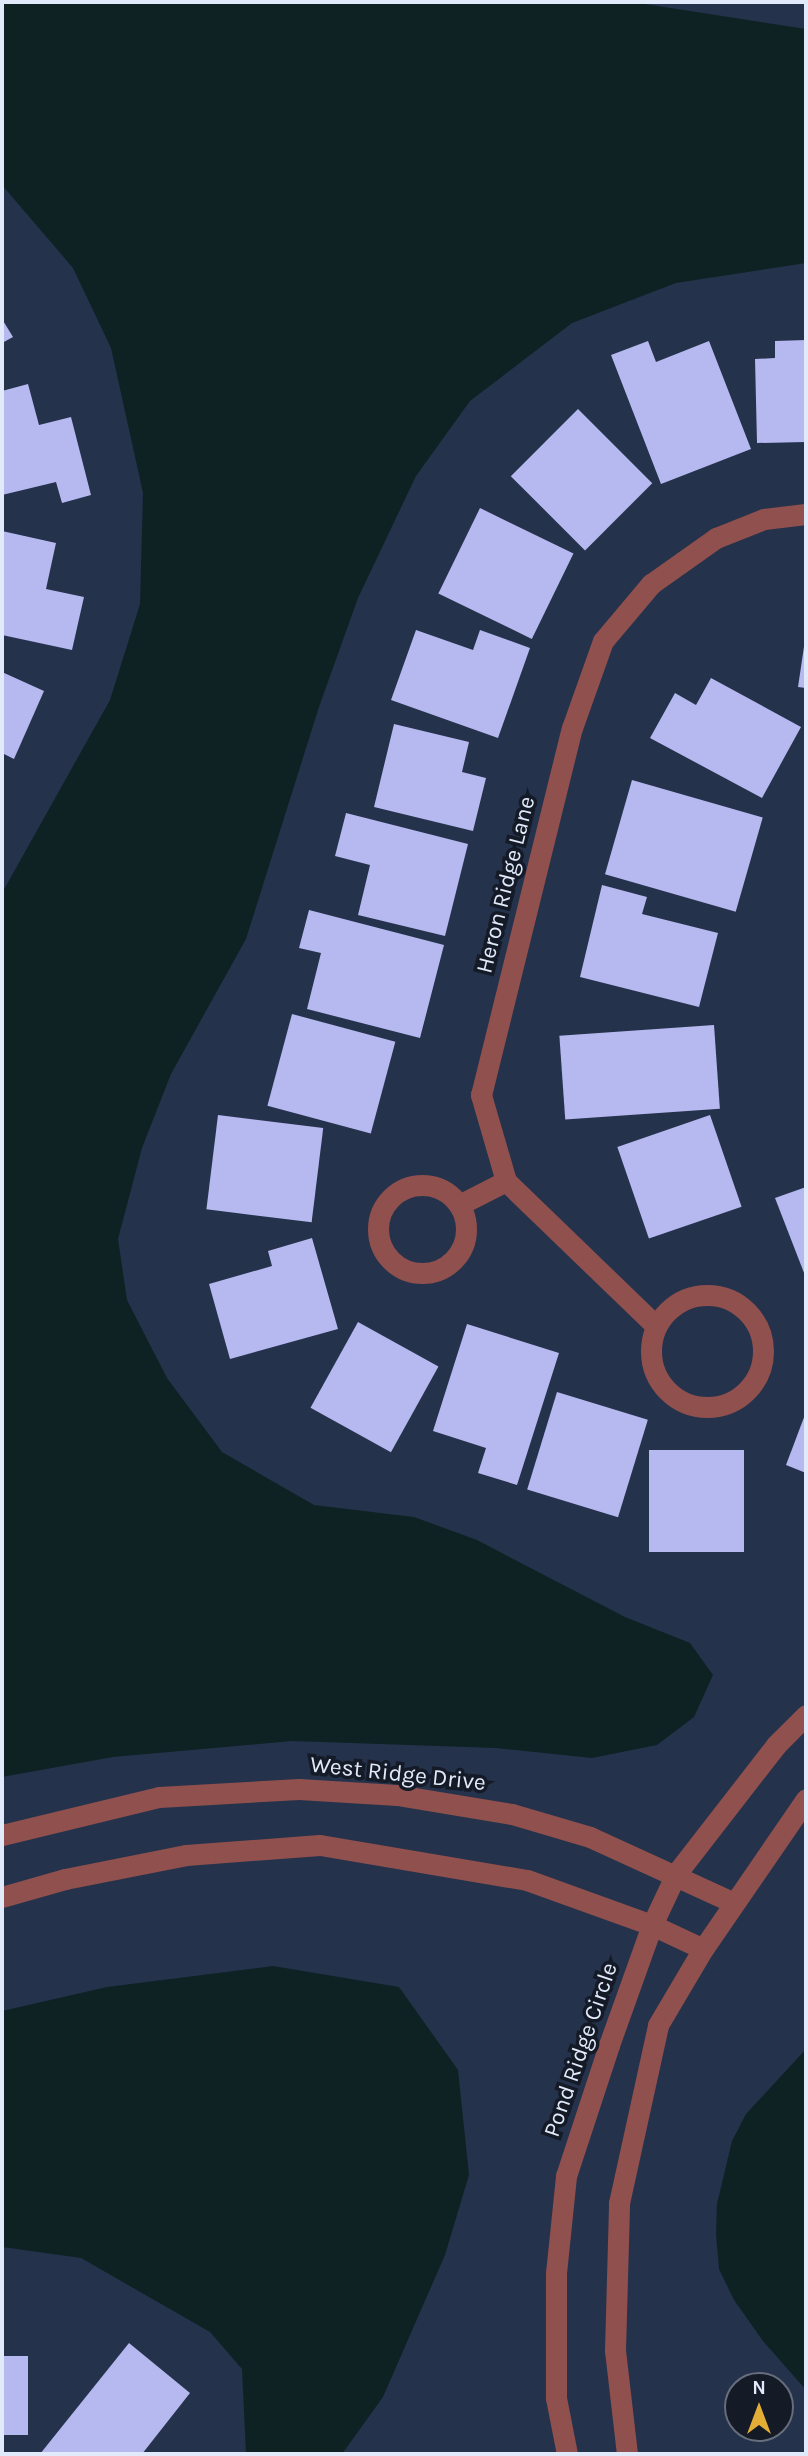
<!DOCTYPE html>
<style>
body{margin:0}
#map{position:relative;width:808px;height:2456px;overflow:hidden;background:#25324c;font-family:Karla,sans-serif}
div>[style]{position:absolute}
.water>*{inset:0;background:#0e2224}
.building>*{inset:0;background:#b6b8f0;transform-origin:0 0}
.minor>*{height:21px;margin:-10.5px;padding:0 10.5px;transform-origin:10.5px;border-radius:10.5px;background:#90504d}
.minor>.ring{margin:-10.5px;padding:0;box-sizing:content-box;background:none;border:21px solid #90504d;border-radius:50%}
span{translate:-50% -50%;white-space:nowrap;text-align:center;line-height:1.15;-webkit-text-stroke:7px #141a26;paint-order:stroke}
.street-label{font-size:23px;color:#e1eafb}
.frame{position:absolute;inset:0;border:4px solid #e1eafb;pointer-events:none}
.north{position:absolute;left:724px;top:2372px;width:70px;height:70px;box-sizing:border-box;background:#141a26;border:2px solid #666d7b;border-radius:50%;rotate:0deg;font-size:19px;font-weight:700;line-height:28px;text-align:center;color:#e1eafb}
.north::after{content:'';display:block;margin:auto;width:24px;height:32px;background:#e3ae35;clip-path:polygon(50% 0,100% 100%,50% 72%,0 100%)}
</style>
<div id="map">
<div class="water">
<i style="clip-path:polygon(2px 2px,632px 2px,806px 29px,806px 263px,676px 283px,572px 323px,470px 401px,416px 476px,358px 598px,319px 707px,246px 939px,171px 1074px,142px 1148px,118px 1239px,127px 1300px,167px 1378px,222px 1452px,314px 1505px,414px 1517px,477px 1540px,625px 1617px,690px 1643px,713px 1675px,694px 1717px,657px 1745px,592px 1758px,496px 1748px,292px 1741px,113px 1757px,2px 1777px,2px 893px,110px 700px,140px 604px,143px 493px,111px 348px,73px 268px,2px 185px)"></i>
<i style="clip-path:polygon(273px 1966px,399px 1987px,458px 2070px,469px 2175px,445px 2255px,383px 2397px,342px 2454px,246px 2454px,242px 2369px,210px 2332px,81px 2258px,2px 2247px,2px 2011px,107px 1987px)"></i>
<i style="clip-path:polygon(806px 2049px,806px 2390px,763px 2341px,734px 2300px,719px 2269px,716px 2234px,717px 2204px,732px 2141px,746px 2114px)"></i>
</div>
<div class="building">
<i style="clip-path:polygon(2px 319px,13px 337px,2px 343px)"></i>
<i style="clip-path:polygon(806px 340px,806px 442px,757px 443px,755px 359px,775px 358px,775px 341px)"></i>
<i style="clip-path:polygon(648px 341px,656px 362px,709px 341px,751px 449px,661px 484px,611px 355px)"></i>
<i style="clip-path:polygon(28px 384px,39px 425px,71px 417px,91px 495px,62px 503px,56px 482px,2px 495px,2px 391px)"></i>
<i style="left:578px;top:409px;width:105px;height:95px;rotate:45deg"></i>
<i style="left:480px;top:508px;width:104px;height:95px;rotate:26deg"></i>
<i style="clip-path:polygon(2px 531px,56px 543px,46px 589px,84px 597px,72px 650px,2px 635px)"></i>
<i style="clip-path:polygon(416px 630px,473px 650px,480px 630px,530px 648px,498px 738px,391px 700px)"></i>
<i style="clip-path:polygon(805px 640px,806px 640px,806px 688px,798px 687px)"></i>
<i style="clip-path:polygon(2px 672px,44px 691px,14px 759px,2px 753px)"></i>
<i style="clip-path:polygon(711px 678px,801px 727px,762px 798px,650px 738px,675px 693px,696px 705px)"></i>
<i style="clip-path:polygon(394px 724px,469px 742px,462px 772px,486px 778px,473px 831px,374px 807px)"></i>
<i style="left:632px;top:780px;width:136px;height:98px;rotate:16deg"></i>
<i style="clip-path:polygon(346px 813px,468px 844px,445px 936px,358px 915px,370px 865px,335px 856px)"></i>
<i style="clip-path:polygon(602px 885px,647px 897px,642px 914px,718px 933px,699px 1007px,580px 977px)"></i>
<i style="clip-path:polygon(309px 910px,444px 945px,420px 1038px,307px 1009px,321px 953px,299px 948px)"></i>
<i style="left:292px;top:1014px;width:107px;height:95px;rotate:15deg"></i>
<i style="left:714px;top:1025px;width:84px;height:155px;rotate:86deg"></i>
<i style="left:218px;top:1115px;width:106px;height:95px;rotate:7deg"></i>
<i style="left:710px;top:1115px;width:97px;height:98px;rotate:71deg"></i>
<i style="clip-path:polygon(806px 1187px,806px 1278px,775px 1198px)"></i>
<i style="clip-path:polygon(312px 1238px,338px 1329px,230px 1359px,209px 1284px,272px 1266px,268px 1251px)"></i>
<i style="left:358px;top:1322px;width:92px;height:98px;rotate:29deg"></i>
<i style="clip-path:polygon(467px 1324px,559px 1353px,517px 1485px,478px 1473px,486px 1448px,433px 1431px)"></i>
<i style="left:557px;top:1392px;width:95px;height:102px;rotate:17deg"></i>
<i style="clip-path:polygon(806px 1412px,806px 1473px,786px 1465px)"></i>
<i style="left:649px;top:1450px;width:95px;height:102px"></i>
<i style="clip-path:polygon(129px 2343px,190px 2393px,142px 2454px,40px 2454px)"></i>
<i style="left:2px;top:2356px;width:26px;height:79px"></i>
</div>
<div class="minor">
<i class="ring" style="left:378px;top:1185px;width:67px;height:67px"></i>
<i style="left:459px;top:1205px;width:53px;rotate:-27.1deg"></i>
<i class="ring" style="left:651px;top:1295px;width:91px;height:91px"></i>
<i style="left:656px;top:1326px;width:209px;rotate:-136deg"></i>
<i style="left:506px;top:1181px;width:90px;rotate:-106.2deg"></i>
<i style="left:481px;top:1095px;width:378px;rotate:-76.1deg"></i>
<i style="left:572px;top:728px;width:92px;rotate:-70.4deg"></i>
<i style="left:603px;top:641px;width:75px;rotate:-49.9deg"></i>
<i style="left:651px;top:584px;width:80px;rotate:-35.3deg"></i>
<i style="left:716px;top:538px;width:52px;rotate:-21.6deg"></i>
<i style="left:764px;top:519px;width:42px;rotate:-6.8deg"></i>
<i style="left:2px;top:1835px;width:162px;rotate:-13.6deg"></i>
<i style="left:159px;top:1797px;width:140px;rotate:-3.3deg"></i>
<i style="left:299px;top:1789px;width:98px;rotate:3.5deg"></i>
<i style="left:397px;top:1795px;width:117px;rotate:9.4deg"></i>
<i style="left:512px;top:1814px;width:81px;rotate:16.4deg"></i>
<i style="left:590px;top:1837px;width:158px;rotate:24.6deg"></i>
<i style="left:2px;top:1897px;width:66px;rotate:-15.9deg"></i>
<i style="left:65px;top:1879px;width:123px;rotate:-11.2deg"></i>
<i style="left:186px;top:1855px;width:134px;rotate:-4.3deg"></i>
<i style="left:320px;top:1845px;width:210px;rotate:9.6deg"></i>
<i style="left:527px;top:1880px;width:133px;rotate:19.8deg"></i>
<i style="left:652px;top:1925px;width:56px;rotate:25.2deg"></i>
<i style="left:567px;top:2454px;width:57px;rotate:-101.1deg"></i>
<i style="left:556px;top:2398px;width:125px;rotate:-90deg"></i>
<i style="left:556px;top:2273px;width:98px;rotate:-84.1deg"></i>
<i style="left:566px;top:2176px;width:138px;rotate:-71.8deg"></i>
<i style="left:609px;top:2045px;width:127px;rotate:-70.3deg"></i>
<i style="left:652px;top:1925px;width:56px;rotate:-64.8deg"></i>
<i style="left:676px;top:1874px;width:163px;rotate:-52.2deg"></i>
<i style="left:776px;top:1745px;width:42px;rotate:-45deg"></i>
<i style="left:627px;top:2454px;width:105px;rotate:-96.6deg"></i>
<i style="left:615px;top:2350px;width:147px;rotate:-88.4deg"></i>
<i style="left:619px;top:2203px;width:182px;rotate:-77.6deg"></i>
<i style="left:658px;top:2025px;width:88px;rotate:-59.4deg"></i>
<i style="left:703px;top:1949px;width:182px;rotate:-55.5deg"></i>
</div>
<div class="street-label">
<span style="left:506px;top:885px;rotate:-76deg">Heron Ridge Lane</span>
<span style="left:398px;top:1774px;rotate:6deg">West Ridge Drive</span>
<span style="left:581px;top:2050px;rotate:-71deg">Pond Ridge Circle</span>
</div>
<div class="frame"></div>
<div class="north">N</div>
</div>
